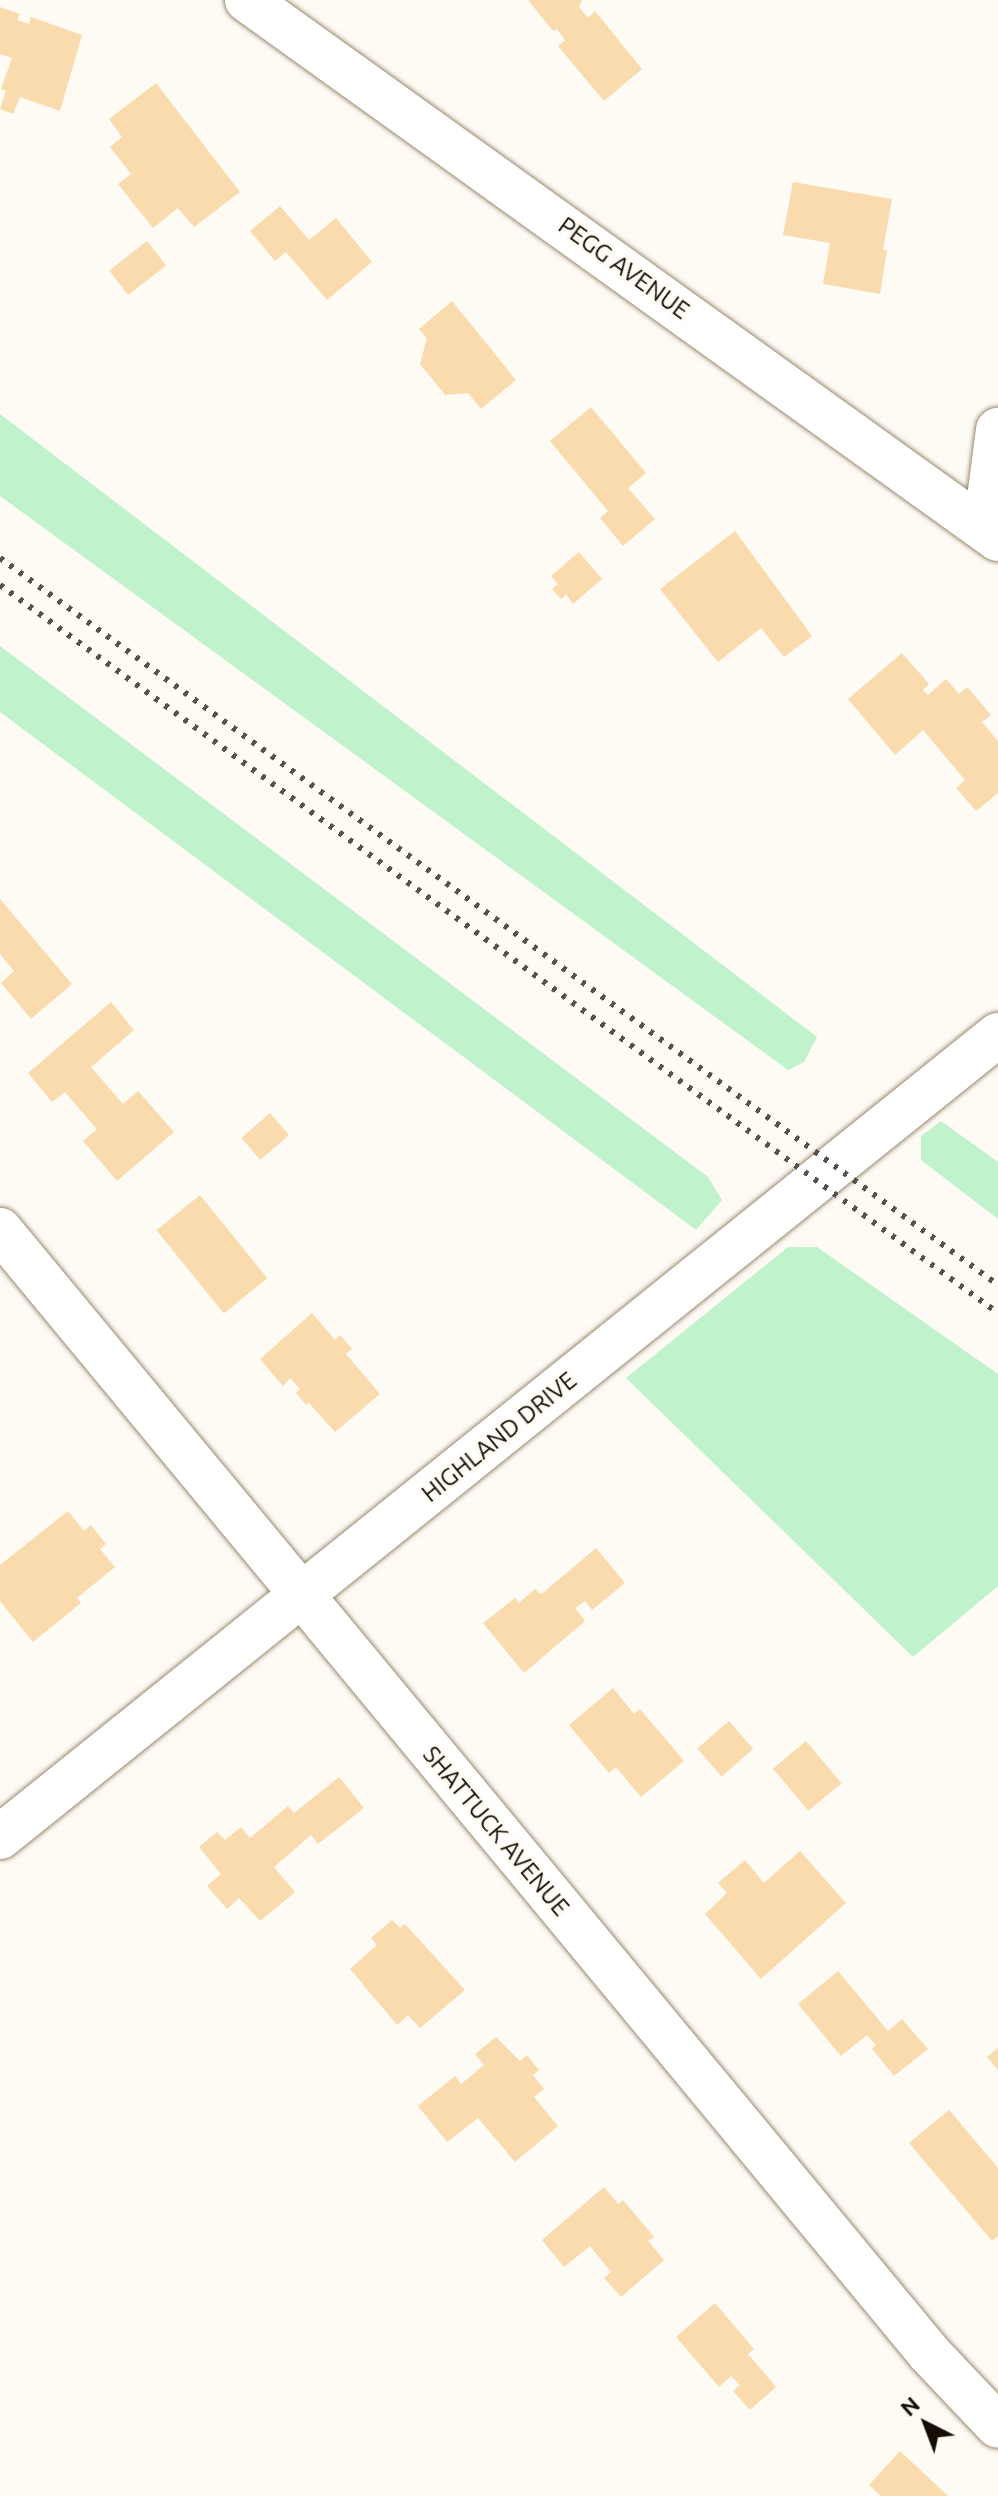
<!DOCTYPE html>
<style>
body{margin:0}
#map{position:relative;width:998px;height:2496px;overflow:hidden;background:#fefaf4;font-family:Ubuntu,sans-serif}
div>[style]{position:absolute}
.green>*{inset:0;background:#c0f3cc}
.building>*{inset:0;background:#fadbad;transform-origin:0 0}
.roads{filter:drop-shadow(0 0 2px #9b896e) drop-shadow(0 0 2px #9b896e)}
.minor>*{height:44px;margin:-22px;padding:0 22px;transform-origin:22px;border-radius:22px;background:#fff}
.rail>*{height:6px;margin-top:-3px;transform-origin:0;background:repeating-linear-gradient(90deg,#58524a 0 4px,transparent 0 12px)}
span{translate:-50% -50%;white-space:nowrap;text-align:center;line-height:1.15;-webkit-text-stroke:6px #fefaf4;paint-order:stroke}
.street-label{font-size:24px;color:#150e05}
.north{position:absolute;left:886px;top:2384px;width:80px;height:80px;-webkit-text-stroke:6px #fefaf4;paint-order:stroke;rotate:318deg;font-size:22px;font-weight:700;line-height:32px;text-align:center;color:#150e05}
.north::after{content:'';display:block;margin:auto;width:28px;height:36px;background:#150e05;clip-path:polygon(50% 0,100% 100%,50% 72%,0 100%)}
</style>
<div id="map">
<div class="green">
<i style="clip-path:polygon(0 414px,817px 1037px,804px 1062px,788px 1070px,0 496px)"></i>
<i style="clip-path:polygon(0 646px,708px 1177px,722px 1200px,696px 1230px,0 712px)"></i>
<i style="clip-path:polygon(941px 1121px,998px 1162px,998px 1219px,921px 1160px,921px 1136px)"></i>
<i style="clip-path:polygon(788px 1247px,817px 1247px,998px 1374px,998px 1586px,913px 1657px,626px 1378px)"></i>
</div>
<div class="building">
<i style="clip-path:polygon(528px 0,582px 0,579px 7px,588px 18px,595px 11px,642px 69px,604px 101px,558px 46px,565px 40px,563px 37px,557px 29px,553px 31px)"></i>
<i style="clip-path:polygon(0 7px,20px 14px,17px 20px,29px 24px,31px 17px,82px 35px,60px 111px,20px 97px,13px 114px,0 109px,6px 91px,1px 89px,12px 58px,0 54px)"></i>
<i style="clip-path:polygon(156px 83px,240px 192px,194px 227px,178px 208px,153px 228px,118px 184px,131px 174px,110px 147px,122px 137px,109px 119px)"></i>
<i style="clip-path:polygon(793px 182px,892px 199px,883px 250px,887px 250px,880px 294px,823px 284px,830px 243px,783px 235px)"></i>
<i style="clip-path:polygon(280px 206px,309px 240px,336px 218px,372px 262px,327px 300px,286px 252px,275px 261px,250px 231px)"></i>
<i style="left:147px;top:241px;width:31px;height:48px;rotate:52deg"></i>
<i style="clip-path:polygon(452px 301px,516px 380px,481px 409px,468px 393px,445px 395px,420px 364px,427px 338px,419px 329px)"></i>
<i style="clip-path:polygon(591px 407px,646px 473px,628px 488px,655px 519px,623px 546px,600px 518px,608px 511px,550px 441px)"></i>
<i style="clip-path:polygon(735px 531px,812px 636px,784px 657px,761px 628px,718px 662px,660px 589px)"></i>
<i style="clip-path:polygon(579px 552px,602px 579px,573px 604px,566px 594px,561px 599px,552px 589px,558px 584px,551px 576px)"></i>
<i style="clip-path:polygon(902px 653px,929px 684px,923px 690px,928px 695px,946px 679px,959px 694px,967px 687px,991px 715px,982px 722px,998px 741px,998px 793px,976px 811px,956px 788px,965px 780px,923px 730px,895px 755px,848px 699px)"></i>
<i style="clip-path:polygon(0 899px,72px 984px,31px 1019px,1px 983px,14px 971px,0 954px)"></i>
<i style="clip-path:polygon(111px 1002px,134px 1030px,91px 1067px,123px 1104px,138px 1091px,174px 1132px,117px 1181px,83px 1141px,97px 1129px,65px 1092px,52px 1102px,28px 1073px)"></i>
<i style="left:270px;top:1113px;width:29px;height:38px;rotate:49deg"></i>
<i style="left:200px;top:1195px;width:107px;height:56px;rotate:51deg"></i>
<i style="clip-path:polygon(312px 1313px,335px 1340px,340px 1335px,352px 1349px,346px 1354px,380px 1394px,335px 1432px,309px 1403px,306px 1405px,296px 1393px,300px 1389px,290px 1378px,283px 1386px,260px 1359px)"></i>
<i style="clip-path:polygon(68px 1511px,84px 1531px,91px 1525px,106px 1544px,100px 1549px,115px 1567px,77px 1598px,81px 1603px,33px 1642px,0 1601px,0 1565px)"></i>
<i style="clip-path:polygon(596px 1548px,625px 1583px,592px 1610px,585px 1601px,575px 1608px,585px 1621px,524px 1673px,483px 1623px,515px 1598px,519px 1603px,535px 1589px,540px 1594px,544px 1592px)"></i>
<i style="clip-path:polygon(613px 1688px,634px 1714px,640px 1709px,684px 1761px,641px 1797px,616px 1767px,609px 1773px,569px 1725px)"></i>
<i style="left:729px;top:1721px;width:37px;height:42px;rotate:49deg"></i>
<i style="left:806px;top:1741px;width:55px;height:43px;rotate:50deg"></i>
<i style="clip-path:polygon(339px 1777px,364px 1808px,318px 1844px,311px 1835px,274px 1867px,295px 1892px,260px 1921px,239px 1898px,227px 1909px,207px 1886px,221px 1874px,199px 1847px,217px 1832px,225px 1840px,241px 1827px,250px 1838px,288px 1806px,294px 1813px)"></i>
<i style="clip-path:polygon(800px 1851px,846px 1903px,761px 1979px,705px 1914px,727px 1893px,718px 1883px,745px 1860px,764px 1883px)"></i>
<i style="clip-path:polygon(392px 1920px,400px 1928px,405px 1924px,465px 1990px,420px 2028px,408px 2015px,397px 2025px,350px 1969px,377px 1945px,371px 1938px)"></i>
<i style="clip-path:polygon(838px 1971px,888px 2031px,902px 2019px,928px 2049px,894px 2076px,872px 2049px,876px 2045px,867px 2035px,841px 2056px,798px 2004px)"></i>
<i style="clip-path:polygon(496px 2037px,520px 2061px,527px 2055px,539px 2070px,533px 2075px,544px 2089px,534px 2097px,558px 2126px,515px 2162px,478px 2118px,447px 2142px,418px 2106px,455px 2076px,461px 2084px,484px 2065px,475px 2054px)"></i>
<i style="clip-path:polygon(998px 2048px,998px 2070px,987px 2057px)"></i>
<i style="clip-path:polygon(949px 2110px,998px 2168px,998px 2236px,992px 2241px,909px 2143px)"></i>
<i style="clip-path:polygon(604px 2187px,618px 2204px,623px 2200px,654px 2237px,648px 2241px,664px 2260px,621px 2297px,604px 2278px,611px 2272px,590px 2246px,564px 2267px,542px 2240px)"></i>
<i style="clip-path:polygon(715px 2303px,754px 2349px,748px 2354px,776px 2387px,750px 2410px,733px 2391px,740px 2385px,731px 2376px,719px 2387px,676px 2337px)"></i>
<i style="clip-path:polygon(900px 2451px,948px 2496px,881px 2496px,869px 2485px)"></i>
</div>
<div class="roads">
<div class="minor">
<i style="left:247px;top:0;width:924px;rotate:35.67deg"></i>
<i style="left:985px;top:529px;width:100px;rotate:-82.5deg"></i>
<i style="left:0;top:1230px;width:1457px;rotate:50.4deg"></i>
<i style="left:929px;top:2353px;width:100px;rotate:46.6deg"></i>
<i style="left:0;top:1837px;width:1280px;rotate:-38.79deg"></i>
</div>
</div>
<div class="rail">
<i style="left:0;top:558px;width:1235px;rotate:36.07deg"></i>
<i style="left:0;top:585px;width:1235px;rotate:36.11deg"></i>
</div>
<div class="street-label">
<span style="left:624px;top:268px;rotate:36deg">PEGG AVENUE</span>
<span style="left:499px;top:1437px;rotate:-39deg">HIGHLAND DRIVE</span>
<span style="left:496px;top:1831px;rotate:50deg">SHATTUCK AVENUE</span>
</div>
<div class="north">N</div>
</div>
